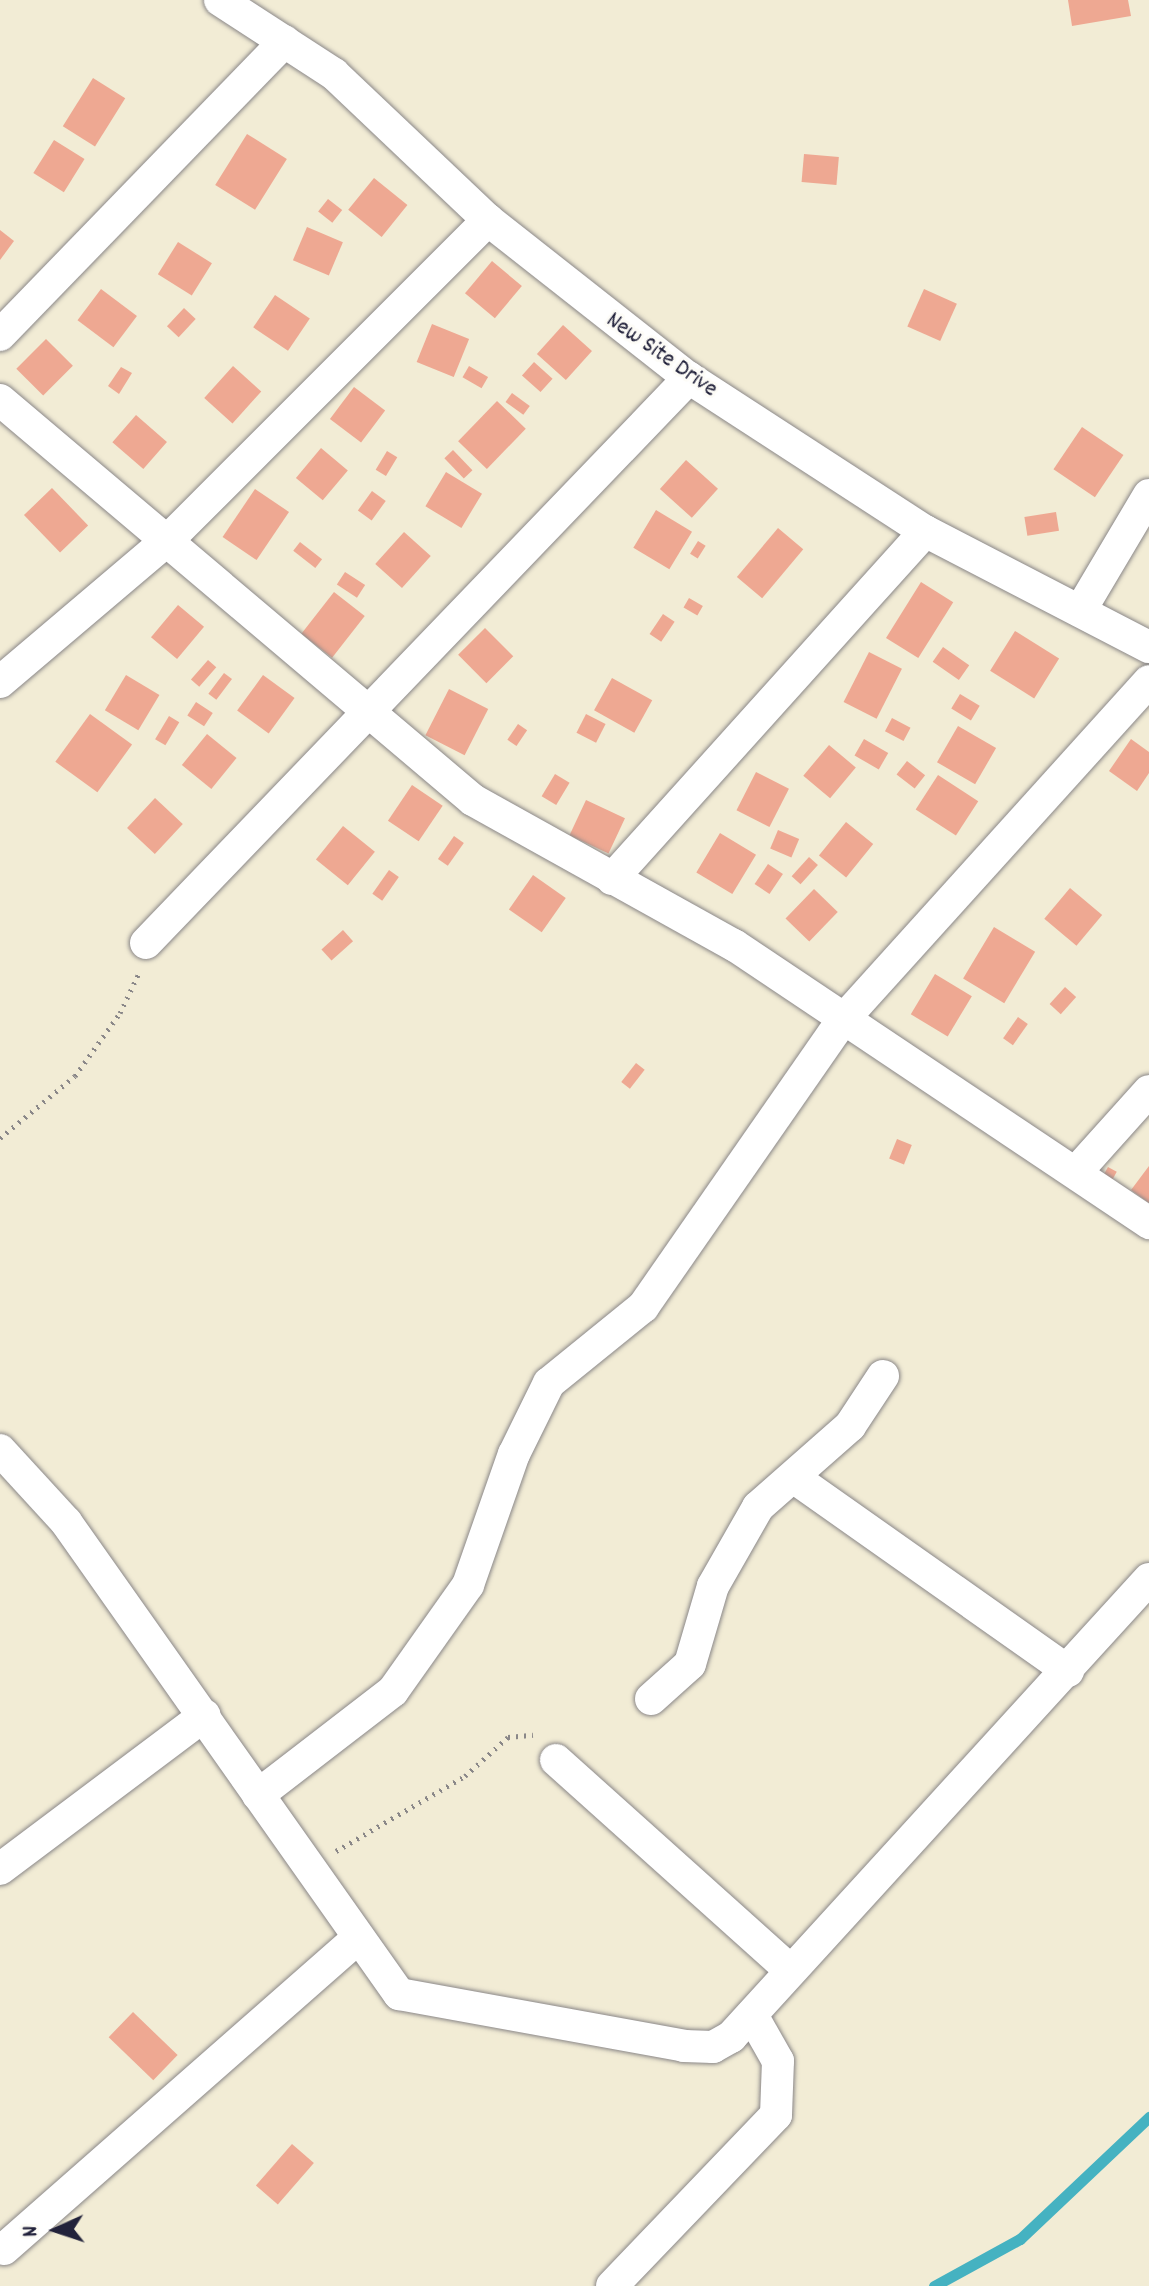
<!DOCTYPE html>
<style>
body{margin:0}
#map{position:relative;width:1149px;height:2286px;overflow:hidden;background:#f2ecd5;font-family:Dekko,sans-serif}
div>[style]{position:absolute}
.stream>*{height:11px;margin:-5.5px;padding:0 5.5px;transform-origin:5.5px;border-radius:5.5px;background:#45b2c1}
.building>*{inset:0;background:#eea892;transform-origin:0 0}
.path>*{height:5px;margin-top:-2.5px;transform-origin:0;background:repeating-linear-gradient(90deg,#8a8788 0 2px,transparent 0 8px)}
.roads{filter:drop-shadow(0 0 2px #8a8788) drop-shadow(0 0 2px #8a8788)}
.minor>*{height:32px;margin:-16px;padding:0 16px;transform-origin:16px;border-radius:16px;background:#fff}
span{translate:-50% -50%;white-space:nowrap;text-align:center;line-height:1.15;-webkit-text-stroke:6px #fdfcf7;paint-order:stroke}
.street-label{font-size:24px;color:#22223b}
.north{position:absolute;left:16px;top:2190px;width:80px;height:80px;-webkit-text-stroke:6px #fdfcf7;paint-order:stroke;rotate:267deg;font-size:22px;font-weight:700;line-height:32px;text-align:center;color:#22223b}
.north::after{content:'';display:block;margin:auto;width:28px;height:36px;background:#22223b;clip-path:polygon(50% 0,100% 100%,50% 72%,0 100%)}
</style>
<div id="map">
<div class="stream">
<i style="left:934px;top:2286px;width:98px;rotate:-28.7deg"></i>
<i style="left:1020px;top:2239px;width:178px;rotate:-43.4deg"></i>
</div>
<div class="building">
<i style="clip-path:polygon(1068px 0,1128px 0,1131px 16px,1072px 26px)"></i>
<i style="left:93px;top:78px;width:38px;height:57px;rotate:32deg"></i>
<i style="left:247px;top:134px;width:47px;height:60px;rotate:32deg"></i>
<i style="left:54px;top:140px;width:36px;height:39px;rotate:32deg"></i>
<i style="left:804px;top:154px;width:35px;height:28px;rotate:5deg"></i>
<i style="left:374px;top:178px;width:43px;height:41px;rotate:39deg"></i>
<i style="left:328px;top:199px;width:18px;height:16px;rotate:38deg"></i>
<i style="left:307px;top:227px;width:39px;height:36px;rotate:23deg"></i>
<i style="clip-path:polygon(0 230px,14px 241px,0 260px)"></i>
<i style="left:178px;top:242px;width:40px;height:38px;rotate:32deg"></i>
<i style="left:492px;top:261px;width:39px;height:42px;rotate:40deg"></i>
<i style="left:101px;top:289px;width:45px;height:39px;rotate:37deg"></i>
<i style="left:924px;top:289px;width:36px;height:41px;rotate:24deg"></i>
<i style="left:275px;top:295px;width:42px;height:39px;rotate:34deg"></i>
<i style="left:184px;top:308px;width:16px;height:25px;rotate:43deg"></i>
<i style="left:432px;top:324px;width:40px;height:41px;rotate:22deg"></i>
<i style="left:563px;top:325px;width:39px;height:39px;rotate:42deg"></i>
<i style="left:46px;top:339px;width:38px;height:42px;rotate:45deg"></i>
<i style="left:534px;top:362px;width:25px;height:18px;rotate:42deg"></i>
<i style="left:233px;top:366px;width:38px;height:43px;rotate:42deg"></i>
<i style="left:469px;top:366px;width:22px;height:13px;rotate:30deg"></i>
<i style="clip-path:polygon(121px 367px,132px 373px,119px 394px,108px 386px)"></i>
<i style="left:354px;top:387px;width:39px;height:40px;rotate:37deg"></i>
<i style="left:512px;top:393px;width:22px;height:11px;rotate:36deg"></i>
<i style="left:497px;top:401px;width:40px;height:56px;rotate:44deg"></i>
<i style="left:136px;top:415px;width:41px;height:36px;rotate:41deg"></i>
<i style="left:1082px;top:427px;width:50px;height:51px;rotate:34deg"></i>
<i style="left:321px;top:448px;width:35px;height:39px;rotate:40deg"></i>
<i style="left:453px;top:450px;width:28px;height:12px;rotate:46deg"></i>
<i style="left:387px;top:451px;width:12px;height:22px;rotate:31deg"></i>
<i style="left:686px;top:460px;width:43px;height:39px;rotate:42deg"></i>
<i style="left:446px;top:472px;width:42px;height:40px;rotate:31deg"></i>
<i style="left:52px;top:488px;width:52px;height:39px;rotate:46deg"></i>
<i style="left:255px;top:489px;width:41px;height:58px;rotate:34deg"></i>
<i style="left:372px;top:491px;width:17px;height:24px;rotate:36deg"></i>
<i style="left:656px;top:510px;width:42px;height:44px;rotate:31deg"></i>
<i style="left:1056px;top:512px;width:19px;height:32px;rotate:81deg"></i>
<i style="left:778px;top:528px;width:33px;height:64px;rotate:40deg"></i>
<i style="left:404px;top:532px;width:36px;height:43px;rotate:42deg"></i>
<i style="left:698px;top:541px;width:9px;height:15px;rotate:32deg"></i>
<i style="left:300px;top:542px;width:28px;height:11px;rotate:38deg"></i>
<i style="left:345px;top:572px;width:24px;height:15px;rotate:33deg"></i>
<i style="left:921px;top:582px;width:38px;height:66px;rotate:32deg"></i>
<i style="left:334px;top:592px;width:39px;height:53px;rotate:38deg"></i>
<i style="left:689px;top:598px;width:16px;height:11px;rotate:30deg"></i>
<i style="left:178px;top:605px;width:34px;height:42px;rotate:40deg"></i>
<i style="left:663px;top:614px;width:14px;height:24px;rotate:34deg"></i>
<i style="left:485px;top:628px;width:40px;height:38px;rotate:45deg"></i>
<i style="left:1015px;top:631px;width:52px;height:47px;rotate:32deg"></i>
<i style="left:943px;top:647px;width:32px;height:18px;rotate:35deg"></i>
<i style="left:869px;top:652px;width:37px;height:56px;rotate:27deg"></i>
<i style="left:208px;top:660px;width:11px;height:26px;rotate:41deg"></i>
<i style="left:224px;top:673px;width:10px;height:26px;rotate:37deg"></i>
<i style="left:126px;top:675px;width:39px;height:41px;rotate:31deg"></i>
<i style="left:263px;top:675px;width:39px;height:44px;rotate:36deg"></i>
<i style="left:612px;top:678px;width:46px;height:37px;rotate:29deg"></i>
<i style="left:449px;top:689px;width:44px;height:52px;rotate:27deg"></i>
<i style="left:960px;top:694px;width:23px;height:17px;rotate:31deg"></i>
<i style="left:196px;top:702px;width:20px;height:16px;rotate:33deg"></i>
<i style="left:90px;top:714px;width:52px;height:59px;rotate:36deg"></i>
<i style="left:586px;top:714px;width:22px;height:21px;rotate:27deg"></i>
<i style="left:169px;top:716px;width:12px;height:27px;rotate:31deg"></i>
<i style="left:892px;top:718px;width:21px;height:15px;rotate:28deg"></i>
<i style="left:518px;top:724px;width:11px;height:19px;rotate:34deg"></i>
<i style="left:958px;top:726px;width:44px;height:42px;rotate:30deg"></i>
<i style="left:207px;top:734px;width:38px;height:40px;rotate:39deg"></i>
<i style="left:864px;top:739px;width:28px;height:19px;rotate:30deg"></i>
<i style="clip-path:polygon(1131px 739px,1149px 752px,1149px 773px,1137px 791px,1109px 771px)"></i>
<i style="left:829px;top:745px;width:35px;height:40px;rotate:40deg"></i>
<i style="left:907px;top:761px;width:23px;height:17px;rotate:38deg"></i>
<i style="left:756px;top:772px;width:37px;height:43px;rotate:27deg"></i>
<i style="left:555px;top:774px;width:17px;height:26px;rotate:31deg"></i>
<i style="left:938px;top:775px;width:48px;height:41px;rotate:33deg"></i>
<i style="left:412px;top:785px;width:37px;height:43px;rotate:34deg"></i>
<i style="left:155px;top:798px;width:38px;height:41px;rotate:43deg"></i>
<i style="left:586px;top:800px;width:43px;height:39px;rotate:25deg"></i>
<i style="left:846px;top:822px;width:35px;height:43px;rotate:39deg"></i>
<i style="left:343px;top:826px;width:41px;height:43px;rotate:39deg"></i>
<i style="left:778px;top:830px;width:23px;height:20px;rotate:23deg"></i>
<i style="left:720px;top:833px;width:42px;height:46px;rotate:31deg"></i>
<i style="left:454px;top:836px;width:12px;height:28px;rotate:35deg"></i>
<i style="left:809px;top:857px;width:12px;height:26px;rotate:42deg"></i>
<i style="left:768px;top:864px;width:18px;height:24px;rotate:34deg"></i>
<i style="left:389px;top:870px;width:12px;height:29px;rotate:35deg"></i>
<i style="left:533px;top:875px;width:40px;height:42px;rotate:35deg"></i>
<i style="left:1070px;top:888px;width:42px;height:40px;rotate:40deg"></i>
<i style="left:814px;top:889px;width:33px;height:41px;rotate:44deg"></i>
<i style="left:994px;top:927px;width:48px;height:60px;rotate:31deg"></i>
<i style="left:343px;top:930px;width:15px;height:29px;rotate:48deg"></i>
<i style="left:935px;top:974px;width:43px;height:47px;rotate:31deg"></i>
<i style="left:1065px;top:987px;width:15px;height:23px;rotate:42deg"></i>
<i style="left:1018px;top:1017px;width:12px;height:26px;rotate:35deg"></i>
<i style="left:636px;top:1063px;width:11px;height:24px;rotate:38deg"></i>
<i style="left:897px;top:1139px;width:16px;height:21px;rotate:22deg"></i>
<i style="clip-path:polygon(1149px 1166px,1149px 1203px,1131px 1190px)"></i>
<i style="left:1108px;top:1167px;width:10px;height:15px;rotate:29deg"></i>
<i style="left:133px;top:2012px;width:62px;height:35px;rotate:44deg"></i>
<i style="left:292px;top:2144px;width:29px;height:55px;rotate:41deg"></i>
</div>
<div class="path">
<i style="left:0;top:1138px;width:97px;rotate:-39.6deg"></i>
<i style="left:75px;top:1076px;width:77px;rotate:-54.5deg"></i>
<i style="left:120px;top:1013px;width:44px;rotate:-64.6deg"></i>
<i style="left:336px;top:1851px;width:149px;rotate:-30.2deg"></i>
<i style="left:465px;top:1776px;width:58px;rotate:-42.2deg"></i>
<i style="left:508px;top:1737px;width:25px;rotate:-5deg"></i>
</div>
<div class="roads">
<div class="minor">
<i style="left:220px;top:0;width:136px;rotate:33deg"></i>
<i style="left:334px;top:74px;width:212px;rotate:43.5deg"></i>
<i style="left:488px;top:220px;width:256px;rotate:38.2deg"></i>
<i style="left:689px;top:378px;width:281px;rotate:33deg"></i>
<i style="left:925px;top:531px;width:252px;rotate:27.4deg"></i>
<i style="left:0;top:335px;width:409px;rotate:-45.9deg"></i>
<i style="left:0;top:400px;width:619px;rotate:40.22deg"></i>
<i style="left:473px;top:800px;width:299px;rotate:29.1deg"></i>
<i style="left:734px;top:945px;width:500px;rotate:33.8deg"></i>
<i style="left:1080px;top:611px;width:135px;rotate:-59.3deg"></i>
<i style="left:0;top:682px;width:223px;rotate:-40.3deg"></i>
<i style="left:170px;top:538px;width:450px;rotate:-45deg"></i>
<i style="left:612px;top:879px;width:468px;rotate:-48deg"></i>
<i style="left:146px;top:943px;width:784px;rotate:-46.14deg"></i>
<i style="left:1078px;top:1170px;width:106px;rotate:-48.1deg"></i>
<i style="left:0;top:1450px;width:98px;rotate:47.5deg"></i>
<i style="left:66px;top:1522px;width:578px;rotate:54.8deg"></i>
<i style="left:399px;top:1994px;width:290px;rotate:10.3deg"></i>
<i style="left:684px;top:2046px;width:29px;rotate:2deg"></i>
<i style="left:713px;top:2047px;width:21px;rotate:-29deg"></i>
<i style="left:731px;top:2037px;width:620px;rotate:-47.61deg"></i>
<i style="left:796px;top:1479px;width:333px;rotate:35.2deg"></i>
<i style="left:651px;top:1699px;width:52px;rotate:-41.9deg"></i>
<i style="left:690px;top:1664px;width:81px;rotate:-73.6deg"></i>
<i style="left:713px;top:1586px;width:91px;rotate:-60.3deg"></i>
<i style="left:758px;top:1507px;width:123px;rotate:-41.4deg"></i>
<i style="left:850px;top:1426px;width:60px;rotate:-56.6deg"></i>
<i style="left:556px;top:1760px;width:312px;rotate:41.9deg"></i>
<i style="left:258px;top:1795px;width:170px;rotate:-37.6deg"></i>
<i style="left:393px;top:1691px;width:130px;rotate:-54.7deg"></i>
<i style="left:468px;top:1585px;width:139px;rotate:-70.7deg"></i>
<i style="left:514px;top:1454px;width:79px;rotate:-63.8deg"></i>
<i style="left:549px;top:1383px;width:121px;rotate:-39deg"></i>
<i style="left:643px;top:1307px;width:348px;rotate:-55.2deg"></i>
<i style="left:842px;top:1021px;width:458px;rotate:-47.9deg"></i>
<i style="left:0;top:1869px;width:256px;rotate:-36.9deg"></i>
<i style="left:4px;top:2249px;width:470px;rotate:-41.3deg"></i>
<i style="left:612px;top:2286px;width:237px;rotate:-46.2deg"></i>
<i style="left:776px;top:2115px;width:54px;rotate:-87.9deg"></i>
<i style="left:778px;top:2061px;width:53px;rotate:-119.5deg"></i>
</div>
</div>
<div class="street-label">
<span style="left:661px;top:356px;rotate:35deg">New Site Drive</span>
</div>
<div class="north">N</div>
</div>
